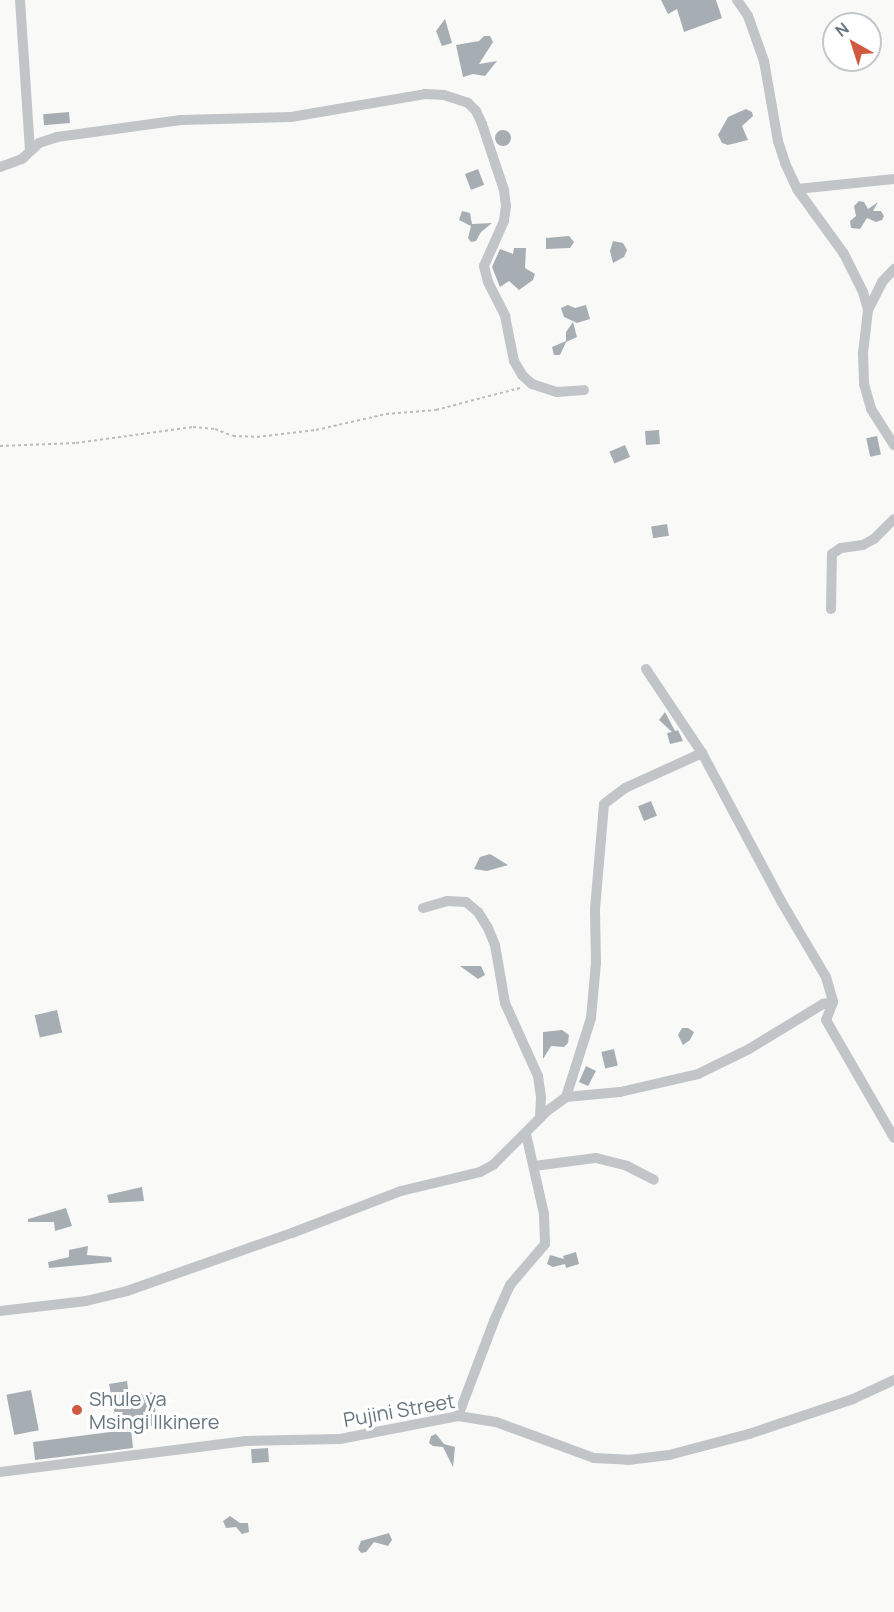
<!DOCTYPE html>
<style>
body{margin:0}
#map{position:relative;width:894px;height:1612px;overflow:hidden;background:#f9f9f7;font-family:Manrope,sans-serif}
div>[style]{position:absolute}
.building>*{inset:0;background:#a6aeb3;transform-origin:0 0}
.round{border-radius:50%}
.path>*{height:2px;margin-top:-1px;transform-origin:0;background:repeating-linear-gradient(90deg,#bbbec0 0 3px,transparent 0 6px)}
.minor>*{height:10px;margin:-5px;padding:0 5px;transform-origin:5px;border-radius:5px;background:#c1c5c8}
.dots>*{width:16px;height:16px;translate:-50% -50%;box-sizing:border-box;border:3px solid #fff;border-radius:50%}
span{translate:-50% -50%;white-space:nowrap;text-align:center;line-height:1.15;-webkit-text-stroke:6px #fff;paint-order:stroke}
.poi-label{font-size:20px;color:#66767f}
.left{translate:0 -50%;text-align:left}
.street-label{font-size:20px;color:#66767f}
.north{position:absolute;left:822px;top:12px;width:60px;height:60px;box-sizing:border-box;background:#fff;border:2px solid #c2c8cc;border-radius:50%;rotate:321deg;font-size:16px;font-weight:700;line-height:24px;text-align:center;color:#66767f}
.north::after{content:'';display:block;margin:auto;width:21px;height:27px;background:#d1593f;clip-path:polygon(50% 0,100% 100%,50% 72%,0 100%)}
</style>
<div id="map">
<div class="building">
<i style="clip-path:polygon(661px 0,716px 0,722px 18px,684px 32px,677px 9px,668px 14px)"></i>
<i style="clip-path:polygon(445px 19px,452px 43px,442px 46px,436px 31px)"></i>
<i style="clip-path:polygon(484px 36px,490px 36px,493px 42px,479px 64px,497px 61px,485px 76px,473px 74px,463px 77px,456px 45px,479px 41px)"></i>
<i style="clip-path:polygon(746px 109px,752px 112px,753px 116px,742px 126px,748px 140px,728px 145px,722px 143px,718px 135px,728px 117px)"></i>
<i style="left:69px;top:112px;width:11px;height:26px;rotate:85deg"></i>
<i class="round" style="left:495px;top:130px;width:16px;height:16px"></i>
<i style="left:478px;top:169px;width:17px;height:14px;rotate:69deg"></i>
<i style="clip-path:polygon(859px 201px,864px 202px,868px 209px,878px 202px,873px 211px,881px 211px,884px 216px,882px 220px,876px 222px,867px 218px,860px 229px,851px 228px,850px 221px,856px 216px,854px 206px)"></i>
<i style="clip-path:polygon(462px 211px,470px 213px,472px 224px,492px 223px,481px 232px,476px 241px,471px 242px,468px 238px,471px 226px,459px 220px)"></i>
<i style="clip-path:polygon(569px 236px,574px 242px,570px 248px,546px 249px,546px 238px)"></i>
<i style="clip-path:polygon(613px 241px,623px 243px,627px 250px,624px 257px,613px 263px,610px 251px)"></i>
<i style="clip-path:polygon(514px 248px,526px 248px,525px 268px,535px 274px,533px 280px,519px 290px,509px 281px,500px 287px,492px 267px,500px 249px,513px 254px)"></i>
<i style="clip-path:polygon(568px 305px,575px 308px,586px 305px,590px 319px,577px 323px,564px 317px,561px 308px)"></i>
<i style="clip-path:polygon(573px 322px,577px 337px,566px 342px,560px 355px,554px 355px,552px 347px,566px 341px,566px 332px)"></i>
<i style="left:659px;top:430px;width:14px;height:14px;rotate:86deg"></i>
<i style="left:877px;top:436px;width:19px;height:11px;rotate:78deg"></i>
<i style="left:625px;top:445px;width:13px;height:17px;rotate:67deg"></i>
<i style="left:667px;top:524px;width:12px;height:16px;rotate:81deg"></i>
<i style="clip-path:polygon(665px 712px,675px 731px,678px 730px,683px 741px,670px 744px,667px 733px,672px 732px,659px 720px)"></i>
<i style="left:651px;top:801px;width:16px;height:14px;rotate:68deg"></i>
<i style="clip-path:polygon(490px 854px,508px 865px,487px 871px,474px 869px,480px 857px)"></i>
<i style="clip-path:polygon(460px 966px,481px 966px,485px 975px,478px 979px)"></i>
<i style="left:57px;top:1010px;width:23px;height:23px;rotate:77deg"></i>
<i style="clip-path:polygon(682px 1028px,688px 1028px,694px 1032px,690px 1040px,683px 1045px,678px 1035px)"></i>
<i style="clip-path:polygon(562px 1030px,569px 1035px,568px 1043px,564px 1047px,551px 1046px,543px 1059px,543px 1032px)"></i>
<i style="left:614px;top:1049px;width:17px;height:13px;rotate:77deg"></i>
<i style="clip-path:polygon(586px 1066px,596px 1071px,588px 1086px,579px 1082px)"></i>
<i style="clip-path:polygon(142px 1187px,144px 1201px,109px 1203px,107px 1195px)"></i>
<i style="clip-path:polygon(66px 1208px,72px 1226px,55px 1231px,54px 1222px,28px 1222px,28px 1219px)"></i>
<i style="clip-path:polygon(88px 1246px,87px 1255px,111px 1257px,112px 1262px,49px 1268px,48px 1262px,69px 1257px,69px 1250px)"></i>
<i style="clip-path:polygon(576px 1252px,579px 1264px,566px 1268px,565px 1264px,553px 1267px,547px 1264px,550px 1255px,564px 1259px,563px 1256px)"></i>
<i style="clip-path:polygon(127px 1381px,129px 1396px,153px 1392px,157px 1425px,131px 1429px,133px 1448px,35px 1460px,33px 1442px,118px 1431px,109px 1384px)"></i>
<i style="left:31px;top:1390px;width:41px;height:25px;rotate:79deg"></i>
<i style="clip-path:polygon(436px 1434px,444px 1444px,455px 1447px,453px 1467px,443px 1447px,433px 1446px,429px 1443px,431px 1436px)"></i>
<i style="left:268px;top:1448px;width:14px;height:17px;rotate:86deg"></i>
<i style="clip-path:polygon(230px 1516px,240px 1523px,248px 1523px,249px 1532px,242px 1534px,236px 1527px,226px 1528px,223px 1521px)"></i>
<i style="clip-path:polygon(389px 1533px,392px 1540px,388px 1546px,374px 1542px,366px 1552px,361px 1553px,358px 1549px,361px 1541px)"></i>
</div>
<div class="path">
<i style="left:0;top:446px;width:76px;rotate:-2.3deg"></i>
<i style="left:76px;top:443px;width:118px;rotate:-7.8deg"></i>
<i style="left:193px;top:427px;width:22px;rotate:5deg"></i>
<i style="left:215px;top:429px;width:19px;rotate:21deg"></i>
<i style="left:233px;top:436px;width:24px;rotate:2deg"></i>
<i style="left:257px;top:437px;width:59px;rotate:-6.8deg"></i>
<i style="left:316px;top:430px;width:72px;rotate:-12.9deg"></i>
<i style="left:386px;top:414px;width:50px;rotate:-4.6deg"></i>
<i style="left:436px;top:410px;width:87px;rotate:-14.7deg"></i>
</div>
<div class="minor">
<i style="left:20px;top:0;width:149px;rotate:86.2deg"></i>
<i style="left:737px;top:0;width:19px;rotate:55deg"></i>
<i style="left:748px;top:16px;width:48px;rotate:70.4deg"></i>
<i style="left:764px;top:61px;width:81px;rotate:80.1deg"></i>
<i style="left:778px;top:141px;width:23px;rotate:72deg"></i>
<i style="left:785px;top:163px;width:29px;rotate:65deg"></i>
<i style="left:797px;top:189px;width:80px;rotate:54.1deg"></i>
<i style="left:844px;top:254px;width:42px;rotate:63.4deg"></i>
<i style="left:863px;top:292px;width:19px;rotate:74deg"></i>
<i style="left:868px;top:310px;width:43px;rotate:96.6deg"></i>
<i style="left:863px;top:353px;width:31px;rotate:88deg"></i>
<i style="left:864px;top:384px;width:26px;rotate:74deg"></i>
<i style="left:871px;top:409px;width:43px;rotate:57.4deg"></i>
<i style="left:0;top:167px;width:23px;rotate:-20deg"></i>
<i style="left:22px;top:159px;width:23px;rotate:-43deg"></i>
<i style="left:39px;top:143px;width:19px;rotate:-18deg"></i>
<i style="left:57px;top:137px;width:125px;rotate:-7.8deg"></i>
<i style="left:181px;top:120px;width:110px;rotate:-1.6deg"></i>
<i style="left:291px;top:117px;width:136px;rotate:-9.7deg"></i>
<i style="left:425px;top:94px;width:19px;rotate:3deg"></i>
<i style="left:444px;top:95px;width:25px;rotate:18deg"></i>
<i style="left:468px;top:103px;width:11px;rotate:45deg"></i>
<i style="left:476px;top:111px;width:14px;rotate:65deg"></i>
<i style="left:482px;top:124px;width:70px;rotate:71.6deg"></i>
<i style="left:504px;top:190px;width:16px;rotate:83deg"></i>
<i style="left:506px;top:206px;width:15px;rotate:98deg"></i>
<i style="left:504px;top:221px;width:49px;rotate:114deg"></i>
<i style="left:484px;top:266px;width:16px;rotate:76deg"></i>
<i style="left:488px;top:282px;width:38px;rotate:63deg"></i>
<i style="left:505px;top:316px;width:46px;rotate:78.7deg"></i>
<i style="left:514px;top:361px;width:16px;rotate:60deg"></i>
<i style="left:522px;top:375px;width:13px;rotate:42deg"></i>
<i style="left:532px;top:384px;width:26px;rotate:18deg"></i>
<i style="left:557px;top:392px;width:27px;rotate:-4deg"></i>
<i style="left:797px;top:189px;width:98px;rotate:-5.9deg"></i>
<i style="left:868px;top:310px;width:31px;rotate:-63deg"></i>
<i style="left:882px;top:282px;width:18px;rotate:-47deg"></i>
<i style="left:831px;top:609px;width:55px;rotate:-89deg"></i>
<i style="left:832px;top:554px;width:11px;rotate:-34deg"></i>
<i style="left:841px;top:548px;width:22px;rotate:-8deg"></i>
<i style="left:863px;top:545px;width:13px;rotate:-29deg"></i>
<i style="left:874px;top:539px;width:28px;rotate:-45deg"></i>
<i style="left:646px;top:669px;width:101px;rotate:56.3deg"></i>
<i style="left:702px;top:753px;width:168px;rotate:61.9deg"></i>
<i style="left:781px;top:901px;width:88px;rotate:59.4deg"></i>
<i style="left:826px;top:977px;width:26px;rotate:74deg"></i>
<i style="left:833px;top:1002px;width:19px;rotate:111deg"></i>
<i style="left:826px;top:1020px;width:136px;rotate:60deg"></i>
<i style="left:423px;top:908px;width:25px;rotate:-16deg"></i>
<i style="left:447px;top:901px;width:19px;rotate:3deg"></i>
<i style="left:466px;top:902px;width:16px;rotate:40deg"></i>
<i style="left:478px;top:912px;width:19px;rotate:58deg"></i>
<i style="left:488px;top:928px;width:18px;rotate:68deg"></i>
<i style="left:495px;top:945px;width:59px;rotate:80.2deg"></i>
<i style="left:505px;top:1003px;width:80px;rotate:65.7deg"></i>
<i style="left:538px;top:1076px;width:22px;rotate:82deg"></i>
<i style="left:541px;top:1098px;width:20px;rotate:93deg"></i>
<i style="left:566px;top:1097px;width:83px;rotate:-72.4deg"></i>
<i style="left:591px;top:1018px;width:55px;rotate:-84.8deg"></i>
<i style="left:596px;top:963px;width:54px;rotate:-91.1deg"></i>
<i style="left:595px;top:909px;width:105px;rotate:-85.1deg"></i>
<i style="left:604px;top:804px;width:26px;rotate:-37deg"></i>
<i style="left:625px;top:788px;width:85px;rotate:-24.4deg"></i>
<i style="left:534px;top:1166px;width:63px;rotate:-7.4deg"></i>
<i style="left:596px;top:1158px;width:32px;rotate:14deg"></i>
<i style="left:627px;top:1166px;width:30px;rotate:27deg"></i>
<i style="left:0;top:1311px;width:87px;rotate:-6.6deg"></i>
<i style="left:86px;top:1301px;width:42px;rotate:-13.7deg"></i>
<i style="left:127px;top:1291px;width:175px;rotate:-19.4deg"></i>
<i style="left:292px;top:1233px;width:117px;rotate:-21.1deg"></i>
<i style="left:401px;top:1191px;width:81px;rotate:-13.5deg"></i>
<i style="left:480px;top:1172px;width:15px;rotate:-28deg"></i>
<i style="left:493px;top:1165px;width:76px;rotate:-45deg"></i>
<i style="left:547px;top:1111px;width:24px;rotate:-36deg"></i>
<i style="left:566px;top:1097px;width:54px;rotate:-5.3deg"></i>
<i style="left:620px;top:1092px;width:80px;rotate:-13deg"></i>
<i style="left:698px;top:1074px;width:57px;rotate:-26.1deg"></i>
<i style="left:749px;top:1049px;width:87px;rotate:-31.3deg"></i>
<i style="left:823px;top:1004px;width:10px;rotate:-11deg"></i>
<i style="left:458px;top:1416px;width:102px;rotate:-69.2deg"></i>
<i style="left:494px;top:1321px;width:39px;rotate:-66deg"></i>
<i style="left:510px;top:1285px;width:54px;rotate:-49.5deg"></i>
<i style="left:545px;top:1244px;width:30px;rotate:-92deg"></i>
<i style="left:544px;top:1214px;width:82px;rotate:-102.7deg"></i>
<i style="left:0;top:1472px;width:248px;rotate:-7.2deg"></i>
<i style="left:246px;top:1441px;width:94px;rotate:-1.2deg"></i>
<i style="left:340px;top:1439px;width:120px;rotate:-11deg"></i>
<i style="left:458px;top:1416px;width:38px;rotate:9deg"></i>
<i style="left:496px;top:1422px;width:104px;rotate:20.2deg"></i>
<i style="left:594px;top:1458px;width:34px;rotate:3deg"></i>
<i style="left:628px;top:1460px;width:41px;rotate:-7deg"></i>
<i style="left:669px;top:1455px;width:83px;rotate:-14.7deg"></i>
<i style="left:749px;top:1434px;width:110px;rotate:-18.6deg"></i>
<i style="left:853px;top:1399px;width:45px;rotate:-24.9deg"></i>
</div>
<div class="dots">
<i style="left:77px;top:1410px;background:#d1593f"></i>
</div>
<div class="poi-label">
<span class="left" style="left:89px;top:1410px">Shule ya<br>Msingi Ilkinere</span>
</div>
<div class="street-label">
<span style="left:399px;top:1410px;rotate:-10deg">Pujini Street</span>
</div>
<div class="north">N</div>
</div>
